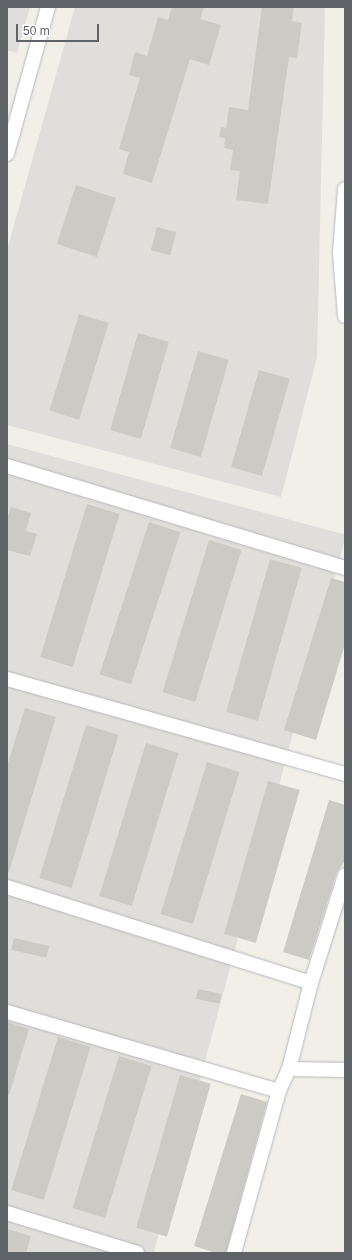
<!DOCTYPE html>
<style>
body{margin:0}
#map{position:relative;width:352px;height:1260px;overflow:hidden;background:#f1efe8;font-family:Helvetica,sans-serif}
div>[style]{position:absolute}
.industrial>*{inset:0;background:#e0deda;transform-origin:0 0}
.building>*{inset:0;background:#cccac5;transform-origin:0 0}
.roads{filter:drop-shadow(0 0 1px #b5b8bc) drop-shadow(0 0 1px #b5b8bc)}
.minor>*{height:14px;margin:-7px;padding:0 7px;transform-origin:7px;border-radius:7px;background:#fff}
span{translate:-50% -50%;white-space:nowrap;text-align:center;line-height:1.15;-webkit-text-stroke:3.5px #fff;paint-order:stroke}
.frame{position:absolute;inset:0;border:8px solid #5f6368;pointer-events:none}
.scale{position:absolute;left:16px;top:24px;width:83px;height:18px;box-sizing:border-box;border:2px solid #5f6368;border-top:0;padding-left:5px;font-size:12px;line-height:14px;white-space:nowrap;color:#5f6368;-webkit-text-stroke:3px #fff;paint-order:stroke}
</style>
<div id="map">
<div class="industrial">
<i style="clip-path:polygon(7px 7px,30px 7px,17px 53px,7px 50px)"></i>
<i style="clip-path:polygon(75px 7px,325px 7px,317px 357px,281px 497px,7px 425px,7px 250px)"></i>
<i style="left:7px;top:444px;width:351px;height:809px;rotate:15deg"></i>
</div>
<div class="building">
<i style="clip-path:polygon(172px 7px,204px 7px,200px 19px,221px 25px,209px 65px,190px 59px,152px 183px,123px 174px,129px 152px,119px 149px,140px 78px,129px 75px,135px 52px,147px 56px,158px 17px,168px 20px)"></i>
<i style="clip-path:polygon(262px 7px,294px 7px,292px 21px,302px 23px,297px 58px,289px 57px,268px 204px,236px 200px,240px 171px,230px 170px,233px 150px,224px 148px,225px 138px,219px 137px,221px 127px,226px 128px,229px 107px,248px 110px)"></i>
<i style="left:76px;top:185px;width:42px;height:62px;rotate:18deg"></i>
<i style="left:157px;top:227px;width:20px;height:24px;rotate:15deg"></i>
<i style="left:79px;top:314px;width:31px;height:101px;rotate:17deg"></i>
<i style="left:138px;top:333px;width:32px;height:101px;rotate:16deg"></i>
<i style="left:198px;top:351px;width:32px;height:101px;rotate:16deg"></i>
<i style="left:259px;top:370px;width:32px;height:101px;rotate:16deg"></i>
<i style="left:87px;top:504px;width:34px;height:160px;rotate:17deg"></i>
<i style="clip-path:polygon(11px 507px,31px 513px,26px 531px,37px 534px,30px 556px,7px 550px,7px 519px)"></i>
<i style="left:149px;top:522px;width:33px;height:160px;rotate:18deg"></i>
<i style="left:209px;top:540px;width:34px;height:159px;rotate:17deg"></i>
<i style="left:270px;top:559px;width:33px;height:159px;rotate:16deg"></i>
<i style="clip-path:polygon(331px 578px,345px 582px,345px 644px,316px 740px,284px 730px)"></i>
<i style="clip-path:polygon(25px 708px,56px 717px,9px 872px,7px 871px,7px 766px)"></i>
<i style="left:86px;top:725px;width:34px;height:160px;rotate:17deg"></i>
<i style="left:146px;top:743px;width:34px;height:160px;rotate:17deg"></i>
<i style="left:207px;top:762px;width:34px;height:159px;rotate:17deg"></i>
<i style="left:268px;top:781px;width:33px;height:159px;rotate:16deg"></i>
<i style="clip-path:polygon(329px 800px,345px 805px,345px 861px,337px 872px,309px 960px,283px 952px)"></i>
<i style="left:14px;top:938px;width:36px;height:12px;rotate:13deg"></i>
<i style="left:198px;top:989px;width:24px;height:10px;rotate:12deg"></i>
<i style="clip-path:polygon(7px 1022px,29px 1029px,9px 1095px,7px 1095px)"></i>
<i style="left:58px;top:1037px;width:34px;height:160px;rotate:17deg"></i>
<i style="left:119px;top:1056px;width:34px;height:159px;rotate:17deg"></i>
<i style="left:180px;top:1075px;width:32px;height:159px;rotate:16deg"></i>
<i style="clip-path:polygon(241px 1094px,267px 1102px,226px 1253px,216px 1253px,194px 1246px)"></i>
<i style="clip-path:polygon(7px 1229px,31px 1236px,26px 1253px,7px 1253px)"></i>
</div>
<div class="roads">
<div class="minor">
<i style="left:7px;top:154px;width:153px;rotate:-74.4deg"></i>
<i style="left:345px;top:189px;width:64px;rotate:94.5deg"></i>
<i style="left:340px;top:253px;width:63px;rotate:85.5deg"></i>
<i style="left:7px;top:466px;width:353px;rotate:16.8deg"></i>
<i style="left:7px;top:679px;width:351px;rotate:15.7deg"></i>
<i style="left:7px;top:887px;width:319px;rotate:17.5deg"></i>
<i style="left:7px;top:1012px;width:283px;rotate:16.2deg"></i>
<i style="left:289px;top:1069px;width:56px;rotate:1deg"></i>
<i style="left:7px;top:1213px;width:136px;rotate:17.1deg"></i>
<i style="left:234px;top:1253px;width:168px;rotate:-74.5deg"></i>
<i style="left:279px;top:1091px;width:24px;rotate:-66deg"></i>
<i style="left:289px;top:1069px;width:89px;rotate:-75.7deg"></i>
<i style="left:311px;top:983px;width:113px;rotate:-72.5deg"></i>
</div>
</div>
<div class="frame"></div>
<div class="scale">50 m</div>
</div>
